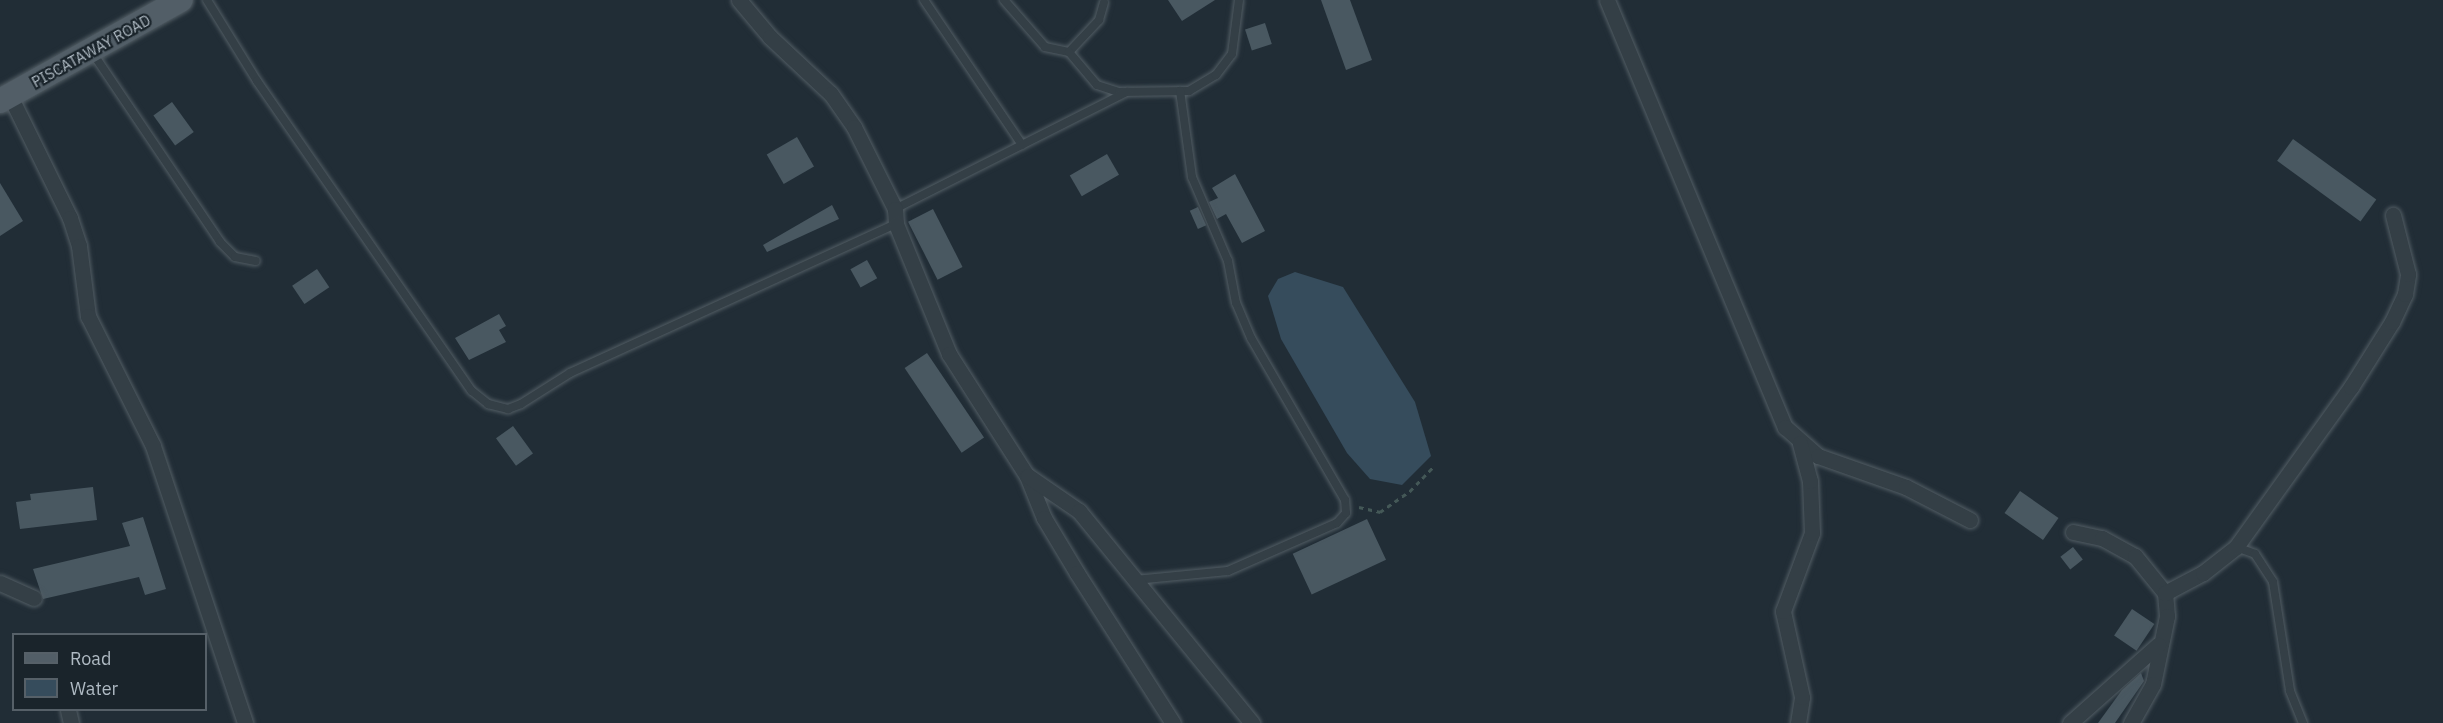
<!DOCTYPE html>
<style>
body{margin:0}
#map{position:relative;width:2443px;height:723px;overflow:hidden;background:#212d36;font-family:"IBM Plex Sans",sans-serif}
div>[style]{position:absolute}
.water>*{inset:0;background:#364c5c}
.building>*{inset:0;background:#495861;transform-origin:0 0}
.path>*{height:3px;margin-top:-1.5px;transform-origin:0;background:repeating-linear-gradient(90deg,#445857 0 4.5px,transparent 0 9px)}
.roads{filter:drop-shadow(0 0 2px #525d64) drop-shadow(0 0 2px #525d64)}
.lane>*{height:8px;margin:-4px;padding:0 4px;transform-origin:4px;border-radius:4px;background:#343f46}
.street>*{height:15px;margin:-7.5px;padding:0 7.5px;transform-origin:7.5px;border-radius:7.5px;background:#343f46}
.primary>*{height:24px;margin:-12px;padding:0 12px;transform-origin:12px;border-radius:12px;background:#525e67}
span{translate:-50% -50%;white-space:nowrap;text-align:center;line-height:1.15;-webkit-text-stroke:4.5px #1a242b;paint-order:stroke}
.street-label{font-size:15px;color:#afbac3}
.legend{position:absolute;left:12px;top:633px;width:195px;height:78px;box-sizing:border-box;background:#1a242b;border:2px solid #566068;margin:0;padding:8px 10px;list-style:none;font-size:18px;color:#afbac3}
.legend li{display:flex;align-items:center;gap:12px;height:30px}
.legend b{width:30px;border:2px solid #566068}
</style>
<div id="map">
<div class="water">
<i style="clip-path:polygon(1295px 272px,1343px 287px,1415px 402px,1431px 456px,1402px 485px,1370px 479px,1347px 453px,1281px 339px,1268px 296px,1278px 279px)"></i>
</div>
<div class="building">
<i style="clip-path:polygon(1168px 0,1215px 0,1182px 21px)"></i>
<i style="clip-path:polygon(1321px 0,1350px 0,1372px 60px,1346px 70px)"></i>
<i style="left:1265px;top:23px;width:22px;height:21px;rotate:72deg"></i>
<i style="left:172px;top:102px;width:37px;height:23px;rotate:54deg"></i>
<i style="left:797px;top:137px;width:34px;height:35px;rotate:60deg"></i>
<i style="left:2293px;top:139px;width:103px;height:27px;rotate:36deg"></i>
<i style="left:1107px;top:154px;width:24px;height:43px;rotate:60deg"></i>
<i style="clip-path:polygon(1235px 174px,1265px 231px,1242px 243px,1226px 214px,1217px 219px,1209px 202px,1218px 198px,1212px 188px)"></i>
<i style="clip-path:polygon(0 183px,23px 221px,0 236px)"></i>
<i style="clip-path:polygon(832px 205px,839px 219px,767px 252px,763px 245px)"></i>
<i style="left:1198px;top:207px;width:20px;height:9px;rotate:66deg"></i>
<i style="left:933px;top:209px;width:65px;height:28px;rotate:63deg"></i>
<i style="left:867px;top:260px;width:21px;height:19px;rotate:61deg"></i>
<i style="left:317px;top:269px;width:22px;height:30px;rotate:56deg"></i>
<i style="clip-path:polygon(499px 314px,506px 326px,499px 330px,506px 342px,469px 360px,455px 338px)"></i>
<i style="left:927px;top:353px;width:102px;height:27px;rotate:56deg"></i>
<i style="left:513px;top:426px;width:34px;height:21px;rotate:54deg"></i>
<i style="clip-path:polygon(93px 487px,97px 520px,20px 529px,16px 502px,31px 500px,30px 494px)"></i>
<i style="left:2020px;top:491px;width:47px;height:27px;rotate:35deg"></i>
<i style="clip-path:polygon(143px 517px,166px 589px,145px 595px,139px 577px,43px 599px,33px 569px,130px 546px,122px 523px)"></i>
<i style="left:1367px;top:519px;width:45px;height:82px;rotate:65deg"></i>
<i style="left:2073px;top:547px;width:16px;height:16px;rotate:52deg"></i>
<i style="left:2132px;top:609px;width:27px;height:32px;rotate:34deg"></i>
<i style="clip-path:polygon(2141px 673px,2144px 681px,2115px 723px,2098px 723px,2122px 690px)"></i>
</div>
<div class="path">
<i style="left:1359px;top:507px;width:22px;rotate:13deg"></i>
<i style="left:1380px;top:512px;width:37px;rotate:-35deg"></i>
<i style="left:1410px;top:491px;width:33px;rotate:-46deg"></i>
</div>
<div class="roads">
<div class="lane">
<i style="left:207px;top:0;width:95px;rotate:58.3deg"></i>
<i style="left:257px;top:81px;width:377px;rotate:55.3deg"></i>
<i style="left:472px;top:391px;width:21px;rotate:39deg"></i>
<i style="left:488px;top:404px;width:21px;rotate:14deg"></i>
<i style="left:508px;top:409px;width:14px;rotate:-21deg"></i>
<i style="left:521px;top:404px;width:58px;rotate:-32.3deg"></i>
<i style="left:570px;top:373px;width:358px;rotate:-24.6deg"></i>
<i style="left:924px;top:0;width:175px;rotate:55.9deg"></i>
<i style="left:1004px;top:0;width:62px;rotate:48.9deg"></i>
<i style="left:1045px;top:47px;width:25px;rotate:12deg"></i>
<i style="left:1069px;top:52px;width:44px;rotate:-46.8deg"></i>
<i style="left:1099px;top:20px;width:18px;rotate:-74deg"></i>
<i style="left:92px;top:52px;width:229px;rotate:56deg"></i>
<i style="left:220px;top:242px;width:21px;rotate:45deg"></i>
<i style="left:235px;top:257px;width:21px;rotate:11deg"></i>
<i style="left:1069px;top:52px;width:43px;rotate:49.7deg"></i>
<i style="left:1097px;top:85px;width:23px;rotate:18deg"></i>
<i style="left:1119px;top:92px;width:70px;rotate:-0.8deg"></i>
<i style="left:1189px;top:91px;width:31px;rotate:-31deg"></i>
<i style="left:1216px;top:75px;width:26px;rotate:-53deg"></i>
<i style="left:1232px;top:54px;width:54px;rotate:-82.6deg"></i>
<i style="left:895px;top:209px;width:260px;rotate:-26.8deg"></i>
<i style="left:2236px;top:547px;width:20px;rotate:20deg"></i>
<i style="left:2255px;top:554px;width:33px;rotate:57deg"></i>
<i style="left:2273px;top:582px;width:110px;rotate:81.1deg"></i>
<i style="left:2290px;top:691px;width:35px;rotate:68deg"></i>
<i style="left:1135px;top:580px;width:93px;rotate:-5.5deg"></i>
<i style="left:1228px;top:571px;width:119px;rotate:-23.8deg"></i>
<i style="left:1337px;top:523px;width:13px;rotate:-48deg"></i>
<i style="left:1346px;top:513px;width:13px;rotate:-94deg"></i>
<i style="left:1345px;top:500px;width:187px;rotate:-120.1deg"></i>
<i style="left:1251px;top:338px;width:38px;rotate:-113deg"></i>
<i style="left:1236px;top:303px;width:43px;rotate:-100.8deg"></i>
<i style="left:1228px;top:261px;width:91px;rotate:-113.2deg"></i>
<i style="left:1192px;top:177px;width:87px;rotate:-97.9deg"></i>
</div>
<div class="street">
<i style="left:739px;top:0;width:48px;rotate:50deg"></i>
<i style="left:770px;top:37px;width:83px;rotate:43.1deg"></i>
<i style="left:831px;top:94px;width:40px;rotate:55.1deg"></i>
<i style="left:854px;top:127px;width:92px;rotate:63.4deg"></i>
<i style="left:895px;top:209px;width:15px;rotate:86deg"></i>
<i style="left:896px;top:224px;width:140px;rotate:67.8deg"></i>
<i style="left:949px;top:354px;width:145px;rotate:57.4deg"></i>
<i style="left:1027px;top:476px;width:45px;rotate:68deg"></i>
<i style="left:1044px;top:518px;width:64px;rotate:59deg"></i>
<i style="left:1077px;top:573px;width:178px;rotate:57.4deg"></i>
<i style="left:1607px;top:0;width:463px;rotate:67.4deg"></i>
<i style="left:1785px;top:427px;width:44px;rotate:41.3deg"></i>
<i style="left:1818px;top:456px;width:93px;rotate:19.4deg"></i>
<i style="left:1906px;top:487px;width:72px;rotate:27.3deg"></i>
<i style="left:10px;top:96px;width:136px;rotate:63.8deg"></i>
<i style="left:70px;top:218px;width:29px;rotate:72deg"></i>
<i style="left:79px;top:246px;width:71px;rotate:82.7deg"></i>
<i style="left:88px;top:316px;width:145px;rotate:63.4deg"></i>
<i style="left:153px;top:446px;width:292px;rotate:71.6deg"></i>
<i style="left:1028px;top:476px;width:62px;rotate:34.5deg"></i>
<i style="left:1079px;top:511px;width:274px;rotate:50.8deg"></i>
<i style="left:2073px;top:532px;width:30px;rotate:12deg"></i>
<i style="left:2102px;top:538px;width:38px;rotate:29deg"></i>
<i style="left:2135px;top:556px;width:48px;rotate:51deg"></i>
<i style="left:2165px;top:593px;width:23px;rotate:85deg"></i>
<i style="left:2167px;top:616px;width:69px;rotate:101.6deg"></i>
<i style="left:2153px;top:684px;width:45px;rotate:119.4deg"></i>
<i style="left:0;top:583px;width:37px;rotate:24deg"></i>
<i style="left:2165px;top:593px;width:43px;rotate:-27.8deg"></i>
<i style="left:2203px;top:573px;width:42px;rotate:-38.2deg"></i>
<i style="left:2236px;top:547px;width:197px;rotate:-54.3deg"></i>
<i style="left:2351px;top:387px;width:77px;rotate:-57.8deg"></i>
<i style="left:2392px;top:322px;width:31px;rotate:-65deg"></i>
<i style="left:2405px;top:294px;width:20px;rotate:-81deg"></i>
<i style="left:2408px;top:274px;width:61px;rotate:-104.3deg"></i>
<i style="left:68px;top:710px;width:13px;rotate:77deg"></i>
<i style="left:1798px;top:723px;width:26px;rotate:-81deg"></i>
<i style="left:1802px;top:697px;width:88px;rotate:-102.5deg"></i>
<i style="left:1783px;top:611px;width:83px;rotate:-69.6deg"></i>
<i style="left:1812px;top:533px;width:52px;rotate:-92.2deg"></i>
<i style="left:1810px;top:481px;width:39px;rotate:-105deg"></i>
<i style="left:2070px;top:723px;width:118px;rotate:-41.6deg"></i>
</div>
<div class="primary">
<i style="left:0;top:101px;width:207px;rotate:-29.2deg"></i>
</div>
</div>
<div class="street-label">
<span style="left:91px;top:51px;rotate:-29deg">PISCATAWAY ROAD</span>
</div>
<ul class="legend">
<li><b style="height:8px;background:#525e67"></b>Road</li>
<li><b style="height:16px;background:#364c5c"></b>Water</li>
</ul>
</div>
